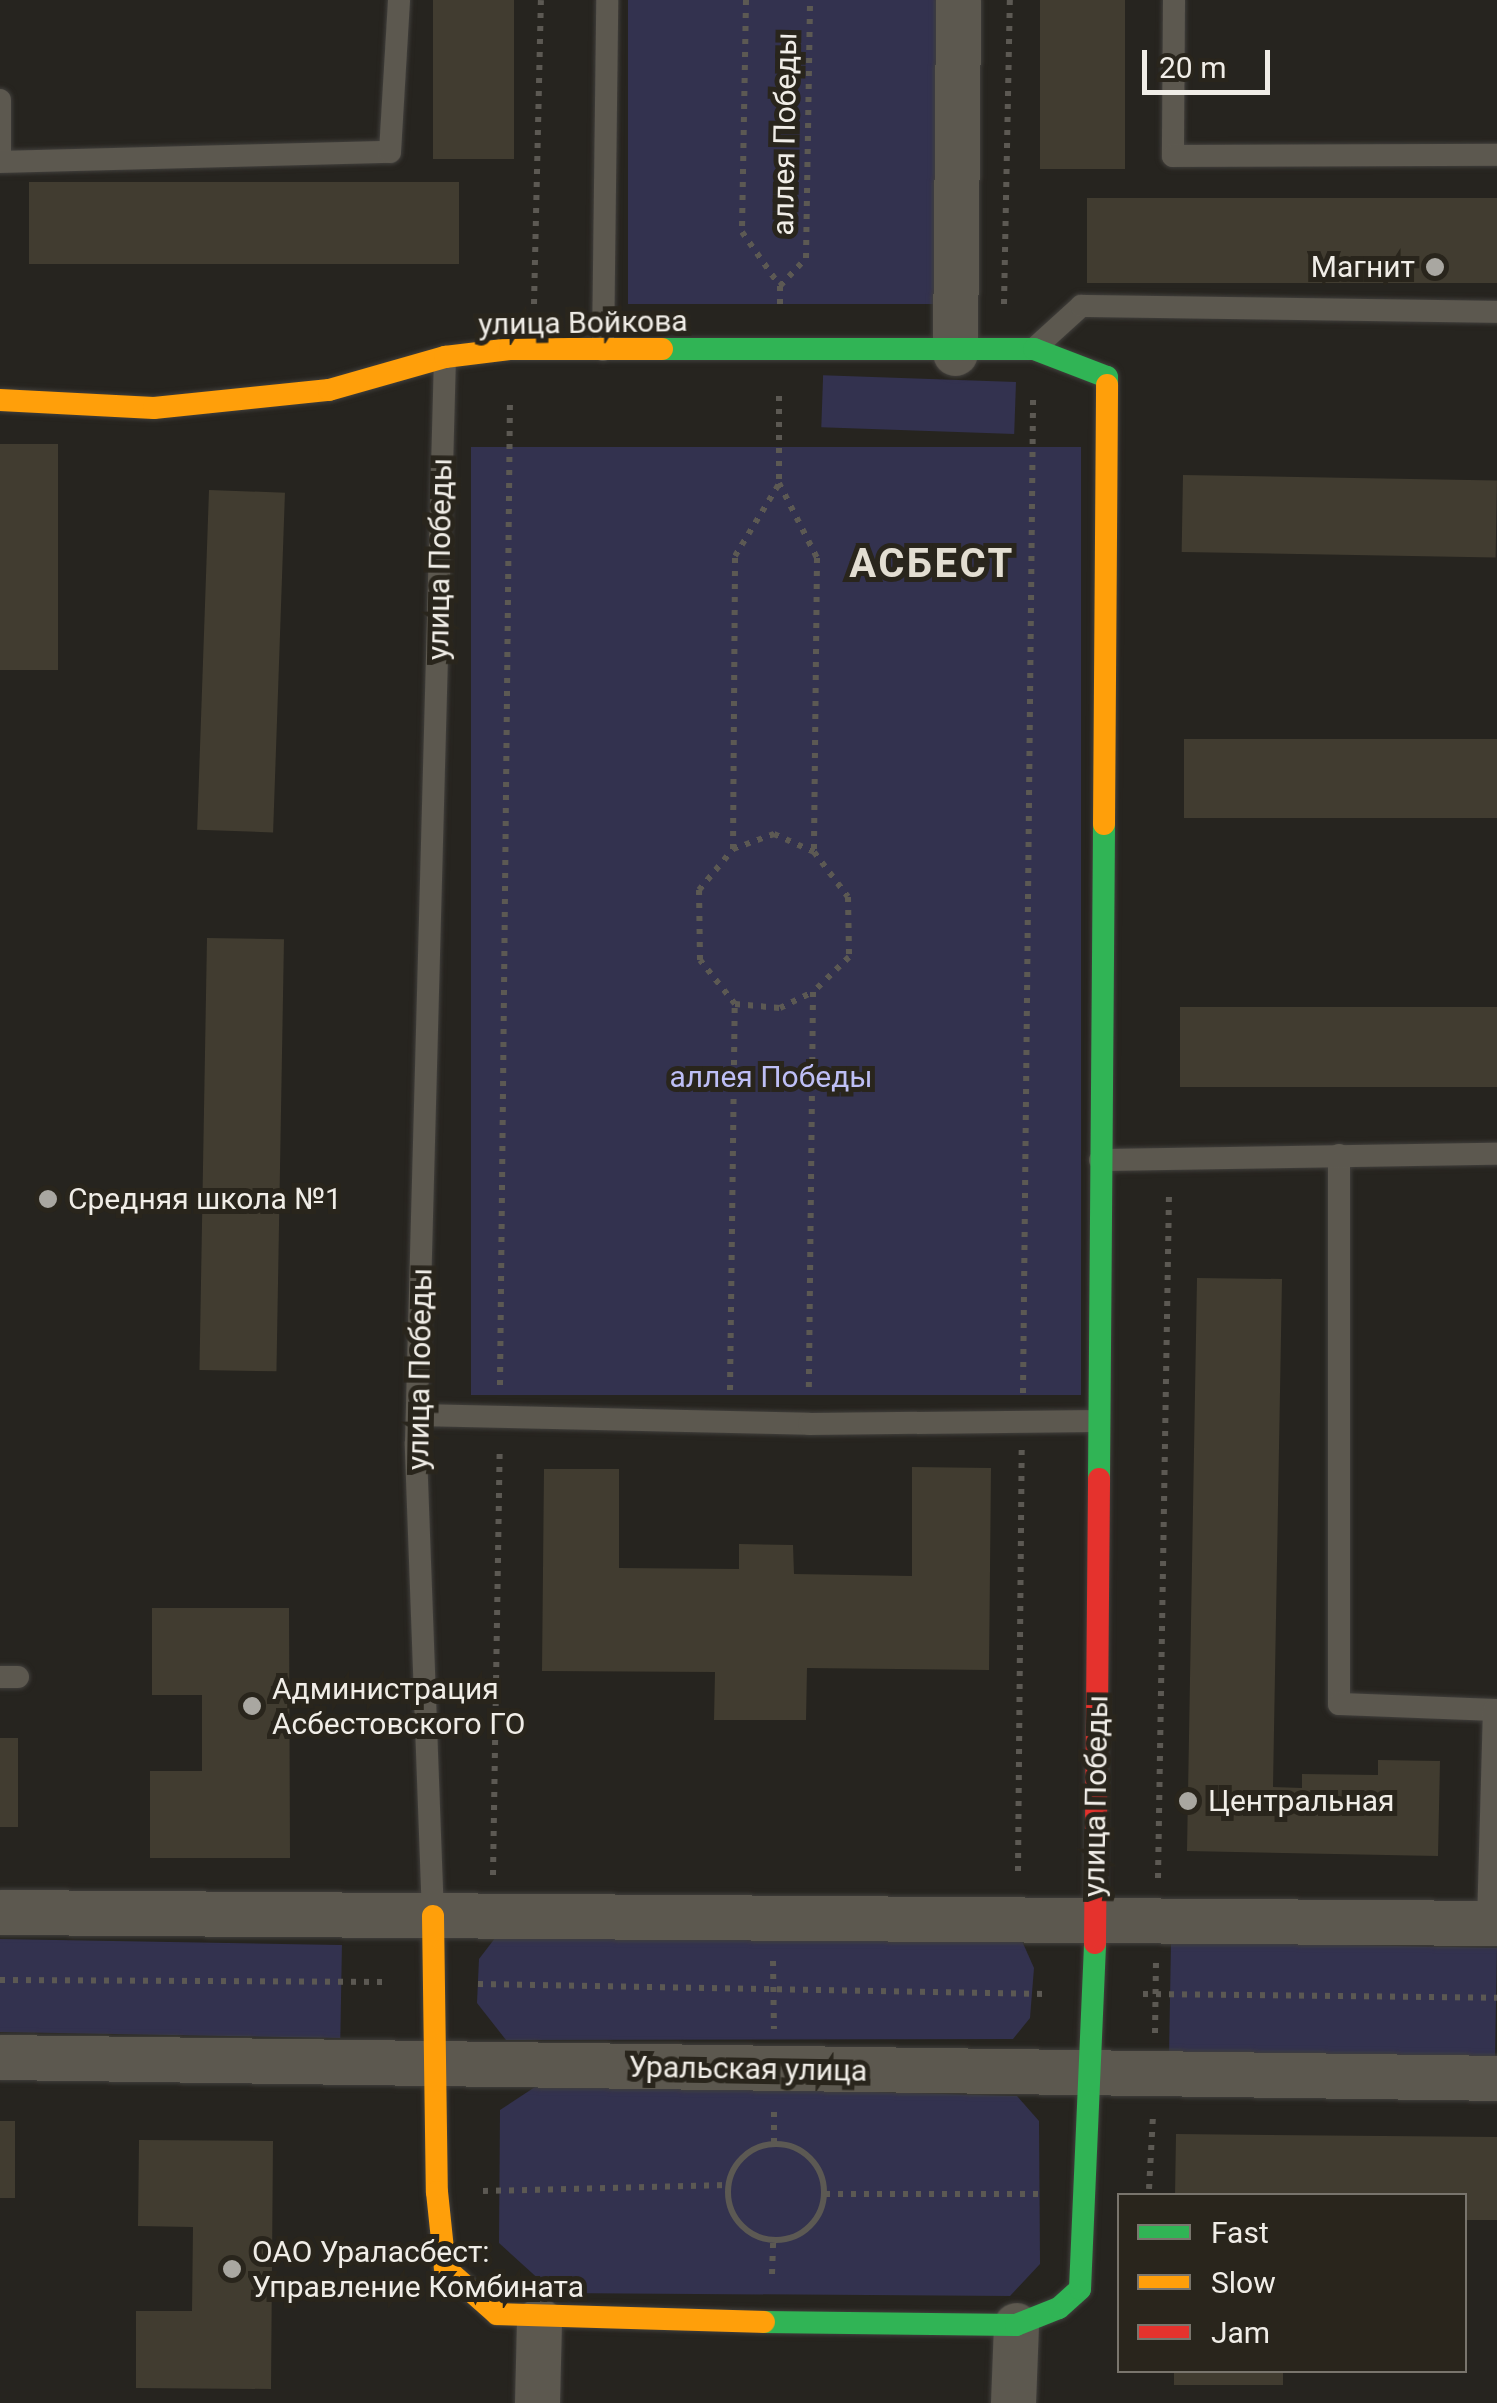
<!DOCTYPE html>
<meta charset="utf-8">
<style>
body{margin:0}
#map{position:relative;width:1497px;height:2403px;overflow:hidden;background:#26241f;font-family:Roboto,sans-serif}
div>[style]{position:absolute}
.green>*{inset:0;background:#33324f;transform-origin:0 0}
.building>*{inset:0;background:#413c30;transform-origin:0 0}
.path>*{height:6px;margin-top:-3px;transform-origin:0;background:repeating-linear-gradient(90deg,#5c5953 0 5px,transparent 0 13px)}
.path>.ring{margin:-3px;padding:0;box-sizing:content-box;background:none;border:6px solid #5c5953;border-radius:50%}
.roads{filter:drop-shadow(0 0 2px #413f3c) drop-shadow(0 0 2px #413f3c)}
.lane>*{height:22px;margin:-11px;padding:0 11px;transform-origin:11px;border-radius:11px;background:#5c584f}
.street>*{height:45px;margin:-22.5px;padding:0 22.5px;transform-origin:22.5px;border-radius:22.5px;background:#5c584f}
.fast>*{height:22px;margin:-11px;padding:0 11px;transform-origin:11px;border-radius:11px;background:#30b455}
.slow>*{height:22px;margin:-11px;padding:0 11px;transform-origin:11px;border-radius:11px;background:#ff9f0a}
.jam>*{height:22px;margin:-11px;padding:0 11px;transform-origin:11px;border-radius:11px;background:#e5322d}
.dots>*{width:28px;height:28px;translate:-50% -50%;box-sizing:border-box;border:5px solid #29251c;border-radius:50%}
span{translate:-50% -50%;white-space:nowrap;text-align:center;line-height:1.15;-webkit-text-stroke:10px #29251c;paint-order:stroke}
.street-label{font-size:30px;color:#f0ede7}
.poi-label{font-size:30px;color:#f0ede7}
.right{translate:-100% -50%;text-align:right}
.left{translate:0 -50%;text-align:left}
.park-label{font-size:30px;color:#bebff6}
.district-label{font-size:40px;color:#e3ded2;font-weight:700;letter-spacing:2.5px}
.legend{position:absolute;left:1117px;top:2193px;width:350px;height:180px;box-sizing:border-box;background:#29251c;border:2px solid #79756d;margin:0;padding:12px 18px;list-style:none;font-size:30px;color:#f0ede7}
.legend li{display:flex;align-items:center;gap:20px;height:50px}
.legend b{width:50px;border:2px solid #79756d}
.scale{position:absolute;left:1142px;top:50px;width:128px;height:45px;box-sizing:border-box;border:5px solid #f0ede7;border-top:0;padding-left:12px;font-size:30px;line-height:35px;white-space:nowrap;color:#f0ede7;-webkit-text-stroke:8px #29251c;paint-order:stroke}
</style>
<div id="map">
<div class="green">
<i style="left:628px;top:0;width:317px;height:304px"></i>
<i style="left:1016px;top:382px;width:52px;height:193px;rotate:92deg"></i>
<i style="left:471px;top:447px;width:610px;height:948px"></i>
<i style="clip-path:polygon(502px 1929px,1022px 1941px,1034px 1968px,1030px 2018px,1013px 2039px,506px 2040px,477px 2003px,479px 1959px)"></i>
<i style="left:0;top:1939px;width:342px;height:93px;rotate:1deg"></i>
<i style="left:1171px;top:1942px;width:326px;height:112px;rotate:1deg"></i>
<i style="clip-path:polygon(541px 2083px,1017px 2096px,1039px 2121px,1040px 2264px,1010px 2296px,554px 2293px,499px 2243px,500px 2110px)"></i>
</div>
<div class="building">
<i style="left:433px;top:0;width:81px;height:159px"></i>
<i style="left:1040px;top:0;width:85px;height:169px"></i>
<i style="left:29px;top:182px;width:430px;height:82px"></i>
<i style="left:1497px;top:198px;width:85px;height:410px;rotate:90deg"></i>
<i style="left:0;top:444px;width:58px;height:226px"></i>
<i style="left:1183px;top:475px;width:314px;height:77px;rotate:1deg"></i>
<i style="left:209px;top:490px;width:76px;height:340px;rotate:2deg"></i>
<i style="left:1184px;top:739px;width:313px;height:79px"></i>
<i style="left:207px;top:938px;width:77px;height:432px;rotate:1deg"></i>
<i style="left:1180px;top:1007px;width:317px;height:80px"></i>
<i style="clip-path:polygon(1197px 1278px,1282px 1279px,1273px 1787px,1302px 1788px,1302px 1774px,1378px 1775px,1378px 1760px,1440px 1761px,1438px 1856px,1187px 1851px)"></i>
<i style="clip-path:polygon(912px 1467px,991px 1468px,989px 1670px,807px 1668px,806px 1720px,714px 1720px,715px 1672px,542px 1671px,544px 1469px,619px 1469px,619px 1568px,739px 1569px,739px 1544px,793px 1545px,794px 1574px,912px 1576px)"></i>
<i style="clip-path:polygon(152px 1608px,289px 1608px,290px 1858px,150px 1858px,150px 1771px,202px 1771px,202px 1695px,152px 1695px)"></i>
<i style="left:0;top:1738px;width:18px;height:89px"></i>
<i style="left:0;top:2121px;width:15px;height:77px"></i>
<i style="clip-path:polygon(1176px 2134px,1497px 2137px,1497px 2220px,1464px 2220px,1464px 2196px,1175px 2196px)"></i>
<i style="clip-path:polygon(139px 2140px,273px 2141px,271px 2389px,136px 2388px,136px 2311px,192px 2311px,193px 2227px,138px 2226px)"></i>
<i style="left:1174px;top:2370px;width:109px;height:15px"></i>
</div>
<div class="path">
<i style="left:746px;top:0;width:232px;rotate:91deg"></i>
<i style="left:742px;top:232px;width:66px;rotate:54.9deg"></i>
<i style="left:534px;top:304px;width:304px;rotate:-88.7deg"></i>
<i style="left:780px;top:304px;width:18px;rotate:-90deg"></i>
<i style="left:780px;top:286px;width:38px;rotate:-47deg"></i>
<i style="left:806px;top:258px;width:258px;rotate:-89.1deg"></i>
<i style="left:1004px;top:304px;width:304px;rotate:-88.9deg"></i>
<i style="left:779px;top:396px;width:87px;rotate:90deg"></i>
<i style="left:779px;top:483px;width:84px;rotate:63.1deg"></i>
<i style="left:817px;top:558px;width:294px;rotate:90.6deg"></i>
<i style="left:814px;top:852px;width:56px;rotate:52.9deg"></i>
<i style="left:848px;top:897px;width:60px;rotate:89deg"></i>
<i style="left:849px;top:957px;width:50px;rotate:135.8deg"></i>
<i style="left:813px;top:992px;width:401px;rotate:90.6deg"></i>
<i style="left:733px;top:849px;width:44px;rotate:-20.1deg"></i>
<i style="left:774px;top:834px;width:44px;rotate:24.2deg"></i>
<i style="left:735px;top:1004px;width:45px;rotate:5.1deg"></i>
<i style="left:780px;top:1008px;width:37px;rotate:-26deg"></i>
<i style="left:500px;top:1385px;width:987px;rotate:-89.42deg"></i>
<i style="left:730px;top:1390px;width:386px;rotate:-89.3deg"></i>
<i style="left:735px;top:1004px;width:56px;rotate:-128.5deg"></i>
<i style="left:700px;top:960px;width:70px;rotate:-90.8deg"></i>
<i style="left:699px;top:890px;width:53px;rotate:-50.3deg"></i>
<i style="left:733px;top:849px;width:293px;rotate:-89.6deg"></i>
<i style="left:735px;top:556px;width:84px;rotate:-58.6deg"></i>
<i style="left:1023px;top:1393px;width:993px;rotate:-89.42deg"></i>
<i style="left:1018px;top:1871px;width:421px;rotate:-89.5deg"></i>
<i style="left:493px;top:1875px;width:427px;rotate:-89.1deg"></i>
<i style="left:1158px;top:1878px;width:688px;rotate:-89.08deg"></i>
<i style="left:773px;top:1961px;width:68px;rotate:89.2deg"></i>
<i style="left:0;top:1980px;width:386px;rotate:0.3deg"></i>
<i style="left:478px;top:1984px;width:568px;rotate:1.01deg"></i>
<i style="left:1143px;top:1994px;width:354px;rotate:0.6deg"></i>
<i style="left:1155px;top:2033px;width:73px;rotate:-89.2deg"></i>
<i style="left:774px;top:2143px;width:32px;rotate:-90deg"></i>
<i class="ring" style="left:728px;top:2144px;width:90px;height:90px"></i>
<i style="left:1149px;top:2189px;width:74px;rotate:-86.9deg"></i>
<i style="left:483px;top:2191px;width:244px;rotate:-1.4deg"></i>
<i style="left:825px;top:2194px;width:213px"></i>
<i style="left:772px;top:2274px;width:33px;rotate:-88deg"></i>
</div>
<div class="roads">
<div class="lane">
<i style="left:1174px;top:0;width:156px;rotate:90.4deg"></i>
<i style="left:1173px;top:156px;width:324px;rotate:-0.2deg"></i>
<i style="left:0;top:100px;width:52px;rotate:90deg"></i>
<i style="left:0;top:162px;width:390px;rotate:-1.5deg"></i>
<i style="left:390px;top:152px;width:152px;rotate:-86.6deg"></i>
<i style="left:1036px;top:347px;width:61px;rotate:-42.3deg"></i>
<i style="left:1081px;top:306px;width:416px;rotate:0.8deg"></i>
<i style="left:603px;top:350px;width:350px;rotate:-89.3deg"></i>
<i style="left:1339px;top:1155px;width:549px;rotate:90deg"></i>
<i style="left:1339px;top:1704px;width:158px;rotate:2.2deg"></i>
<i style="left:1100px;top:1160px;width:397px;rotate:-0.9deg"></i>
<i style="left:418px;top:1415px;width:391px;rotate:1.3deg"></i>
<i style="left:809px;top:1424px;width:289px;rotate:-0.6deg"></i>
<i style="left:0;top:1677px;width:18px"></i>
<i style="left:433px;top:1916px;width:474px;rotate:-92.1deg"></i>
<i style="left:416px;top:1442px;width:1085px;rotate:-88.47deg"></i>
<i style="left:1488px;top:1923px;width:213px;rotate:-88.4deg"></i>
</div>
<div class="street">
<i style="left:955px;top:353px;width:353px;rotate:-89.5deg"></i>
<i style="left:0;top:1912px;width:1497px;rotate:0.42deg"></i>
<i style="left:0;top:2057px;width:1497px;rotate:0.8deg"></i>
<i style="left:537px;top:2403px;width:83px;rotate:-88.6deg"></i>
<i style="left:1013px;top:2403px;width:78px;rotate:-87.8deg"></i>
</div>
<div class="fast">
<i style="left:662px;top:349px;width:372px"></i>
<i style="left:1034px;top:349px;width:78px;rotate:21deg"></i>
<i style="left:1107px;top:377px;width:8px;rotate:90deg"></i>
<i style="left:1099px;top:1479px;width:655px;rotate:-89.56deg"></i>
<i style="left:764px;top:2322px;width:252px;rotate:0.7deg"></i>
<i style="left:1016px;top:2325px;width:46px;rotate:-21.6deg"></i>
<i style="left:1059px;top:2308px;width:28px;rotate:-42deg"></i>
<i style="left:1080px;top:2289px;width:346px;rotate:-87.5deg"></i>
</div>
<div class="slow">
<i style="left:0;top:400px;width:154px;rotate:3deg"></i>
<i style="left:154px;top:408px;width:176px;rotate:-5.9deg"></i>
<i style="left:329px;top:390px;width:121px;rotate:-15.9deg"></i>
<i style="left:445px;top:357px;width:65px;rotate:-7deg"></i>
<i style="left:510px;top:349px;width:152px"></i>
<i style="left:1104px;top:824px;width:439px;rotate:-89.6deg"></i>
<i style="left:433px;top:1916px;width:276px;rotate:89.2deg"></i>
<i style="left:437px;top:2192px;width:76px;rotate:84deg"></i>
<i style="left:445px;top:2268px;width:69px;rotate:41.5deg"></i>
<i style="left:497px;top:2314px;width:267px;rotate:1.7deg"></i>
</div>
<div class="jam">
<i style="left:1095px;top:1943px;width:464px;rotate:-89.5deg"></i>
</div>
</div>
<div class="dots">
<i style="left:1435px;top:267px;background:#a9a7a1"></i>
<i style="left:48px;top:1199px;background:#a9a7a1"></i>
<i style="left:252px;top:1706px;background:#a9a7a1"></i>
<i style="left:1188px;top:1801px;background:#a9a7a1"></i>
<i style="left:232px;top:2269px;background:#a9a7a1"></i>
</div>
<div class="street-label">
<span style="left:785px;top:134px;rotate:-89deg">аллея Победы</span>
<span style="left:583px;top:323px;rotate:-1deg">улица Войкова</span>
<span style="left:440px;top:559px;rotate:-89deg">улица Победы</span>
<span style="left:420px;top:1369px;rotate:-89deg">улица Победы</span>
<span style="left:1096px;top:1796px;rotate:-89deg">улица Победы</span>
<span style="left:748px;top:2069px;rotate:1deg">Уральская улица</span>
</div>
<div class="poi-label">
<span class="right" style="left:1415px;top:267px">Магнит</span>
<span class="left" style="left:68px;top:1199px">Средняя школа №1</span>
<span class="left" style="left:272px;top:1706px">Администрация<br>Асбестовского ГО</span>
<span class="left" style="left:1208px;top:1801px">Центральная</span>
<span class="left" style="left:252px;top:2269px">ОАО Ураласбест:<br>Управление Комбината</span>
</div>
<div class="park-label">
<span style="left:771px;top:1077px">аллея Победы</span>
</div>
<div class="district-label">
<span style="left:932px;top:564px">АСБЕСТ</span>
</div>
<ul class="legend">
<li><b style="height:12px;background:#30b455"></b>Fast</li>
<li><b style="height:12px;background:#ff9f0a"></b>Slow</li>
<li><b style="height:12px;background:#e5322d"></b>Jam</li>
</ul>
<div class="scale">20 m</div>
</div>
